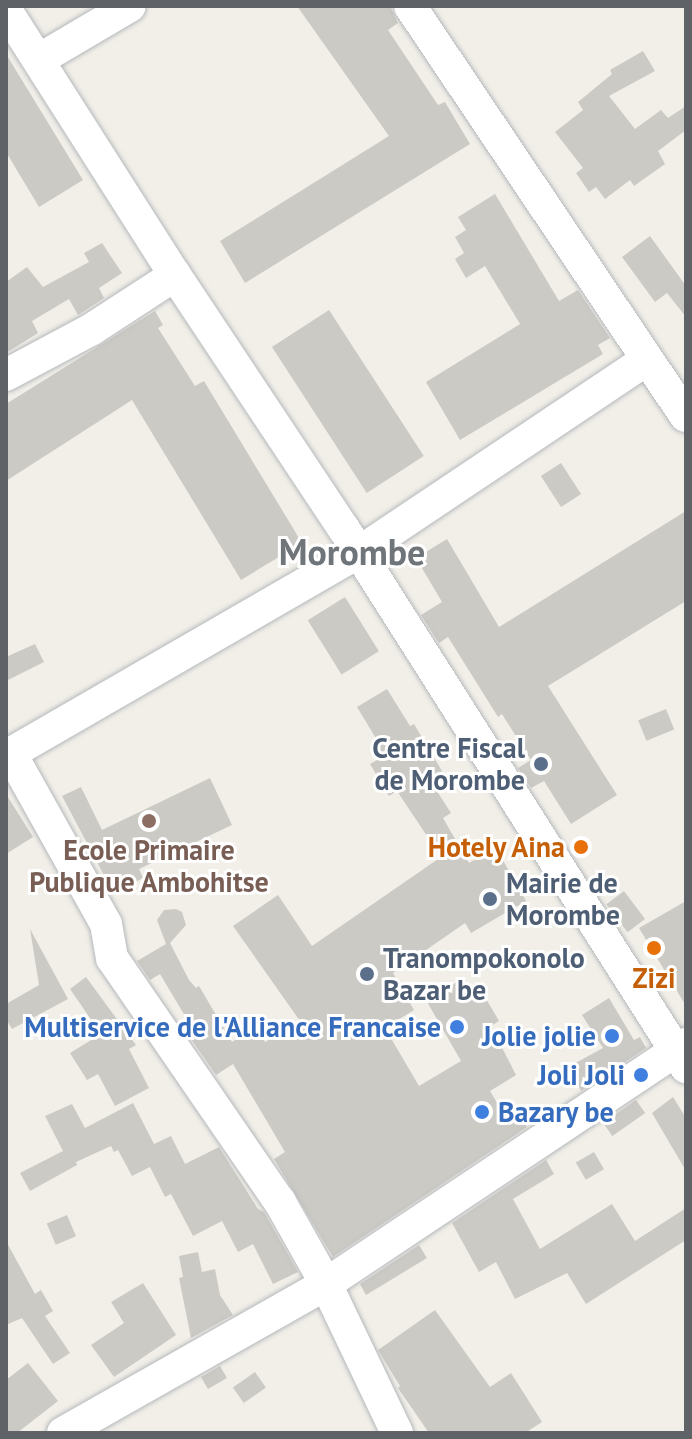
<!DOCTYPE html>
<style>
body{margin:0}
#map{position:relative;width:692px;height:1439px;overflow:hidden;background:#f1efe8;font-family:"PT Sans",sans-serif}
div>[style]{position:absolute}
.building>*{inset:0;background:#cccac5;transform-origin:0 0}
.roads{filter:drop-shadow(0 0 2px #b5b8bc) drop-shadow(0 0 2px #b5b8bc)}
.minor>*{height:32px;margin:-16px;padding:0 16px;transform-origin:16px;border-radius:16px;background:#fff}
.dots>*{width:22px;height:22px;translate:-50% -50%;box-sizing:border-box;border:4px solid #fff;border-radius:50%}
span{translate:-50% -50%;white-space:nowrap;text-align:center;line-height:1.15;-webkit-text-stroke:6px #fff;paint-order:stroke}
.service-label{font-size:28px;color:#4e5e75;font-weight:700}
.right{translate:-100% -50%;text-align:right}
.left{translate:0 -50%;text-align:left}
.food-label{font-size:28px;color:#c56008;font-weight:700}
.education-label{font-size:28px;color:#785e54;font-weight:700}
.shop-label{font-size:28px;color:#366cbe;font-weight:700}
.district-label{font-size:36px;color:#70757a;font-weight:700}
.frame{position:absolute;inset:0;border:8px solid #5f6368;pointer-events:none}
</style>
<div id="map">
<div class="building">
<i style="clip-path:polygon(297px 6px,390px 6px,398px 23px,388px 30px,438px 105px,445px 102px,470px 144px,245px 283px,220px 241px,389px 136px)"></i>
<i style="clip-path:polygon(643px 51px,655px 71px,609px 96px,635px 129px,661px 110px,668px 118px,686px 106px,686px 130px,658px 151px,665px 164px,634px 186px,630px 180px,605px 199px,596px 187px,589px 192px,576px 173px,583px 168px,555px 132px,583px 110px,578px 102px,612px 74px,610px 70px)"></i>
<i style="clip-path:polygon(6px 54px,83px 180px,39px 207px,6px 152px)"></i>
<i style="clip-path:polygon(495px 194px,559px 301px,578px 290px,610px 338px,598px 345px,603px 354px,460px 440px,426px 382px,520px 324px,485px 266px,466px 278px,455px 259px,464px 253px,455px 237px,466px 230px,458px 217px)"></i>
<i style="clip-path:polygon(650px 236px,686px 286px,686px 317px,667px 293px,655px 302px,622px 257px)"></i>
<i style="clip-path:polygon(102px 243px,122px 273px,99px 288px,104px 298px,78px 315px,69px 299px,32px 321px,38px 333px,6px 353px,6px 282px,27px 267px,43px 287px,89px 262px,84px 253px)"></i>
<i style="left:329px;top:310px;width:174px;height:68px;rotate:57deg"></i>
<i style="clip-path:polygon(155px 311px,163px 325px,158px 328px,195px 386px,204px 381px,302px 543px,241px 580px,132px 400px,6px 481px,6px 404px)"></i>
<i style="left:561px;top:463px;width:37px;height:24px;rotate:57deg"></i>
<i style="clip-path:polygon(686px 511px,686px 601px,548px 686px,617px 795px,571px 824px,544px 781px,531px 788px,518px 768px,531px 760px,502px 714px,498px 717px,448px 637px,439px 643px,421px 615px,442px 602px,416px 558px,447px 539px,499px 627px)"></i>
<i style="left:345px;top:597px;width:64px;height:44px;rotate:58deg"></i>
<i style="clip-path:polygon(35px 644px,44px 662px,6px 681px,6px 657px)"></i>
<i style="clip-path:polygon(387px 689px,410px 726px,414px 724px,442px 771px,429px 779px,451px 813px,443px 818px,469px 863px,496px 848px,526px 901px,471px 933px,465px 923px,393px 973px,414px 1010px,385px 1028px,419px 1086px,461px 1061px,426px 1000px,462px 979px,476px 1002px,485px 997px,499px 1021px,491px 1026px,516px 1075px,490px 1091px,510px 1125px,522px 1118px,527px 1127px,333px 1257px,274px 1159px,285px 1152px,233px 1064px,216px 1075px,185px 1030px,191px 1026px,160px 974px,150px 980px,137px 961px,166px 944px,157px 920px,164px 910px,176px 909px,182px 912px,186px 925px,170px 943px,189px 980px,196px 988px,199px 986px,232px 1042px,257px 1027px,265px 1042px,300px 1021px,233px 926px,278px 895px,312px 946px,441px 857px,397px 791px,389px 796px,370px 764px,379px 759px,373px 749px,380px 745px,357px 707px)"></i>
<i style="left:666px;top:709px;width:22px;height:30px;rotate:68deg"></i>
<i style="clip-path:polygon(210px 778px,232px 825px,139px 869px,143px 878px,114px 894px,62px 796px,81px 787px,102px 830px)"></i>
<i style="clip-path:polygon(6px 794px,33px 837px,6px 854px)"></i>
<i style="left:624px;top:891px;width:35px;height:22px;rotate:53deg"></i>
<i style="clip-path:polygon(686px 901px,686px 1006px,639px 928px)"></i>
<i style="clip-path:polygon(30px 929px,68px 999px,12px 1029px,6px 1019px,6px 1004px,39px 985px)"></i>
<i style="clip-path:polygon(86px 977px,136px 1045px,129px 1049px,149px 1088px,115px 1106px,98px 1074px,87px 1080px,70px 1053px,101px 1034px,70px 989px)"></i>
<i style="clip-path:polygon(609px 998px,634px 1040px,640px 1037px,646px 1048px,581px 1091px,570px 1066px,603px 1048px,582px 1015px)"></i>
<i style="clip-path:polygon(673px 1097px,686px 1118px,686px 1171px,652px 1113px)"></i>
<i style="left:636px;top:1100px;width:16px;height:40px;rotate:55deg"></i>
<i style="clip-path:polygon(133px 1103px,154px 1144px,171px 1136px,185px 1164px,219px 1147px,258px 1209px,264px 1212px,298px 1272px,273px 1284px,253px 1244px,238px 1252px,222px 1221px,193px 1236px,171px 1194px,165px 1197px,150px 1167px,132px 1176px,118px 1150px,114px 1152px,111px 1146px,76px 1162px,77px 1165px,30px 1191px,20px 1173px,63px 1151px,45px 1116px,72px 1104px,85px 1128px)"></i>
<i style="left:594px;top:1152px;width:20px;height:21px;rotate:60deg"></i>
<i style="clip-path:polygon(546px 1160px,554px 1174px,513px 1199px,540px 1249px,612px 1204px,635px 1241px,686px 1208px,686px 1240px,586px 1304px,567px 1273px,515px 1299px,496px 1262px,479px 1272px,452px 1223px,449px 1225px)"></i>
<i style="left:67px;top:1215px;width:23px;height:22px;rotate:67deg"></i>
<i style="clip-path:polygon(6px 1241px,35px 1294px,41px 1290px,53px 1311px,45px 1316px,70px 1353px,53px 1364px,22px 1318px,6px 1325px)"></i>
<i style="clip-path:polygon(419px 1245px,427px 1258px,366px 1295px,360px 1284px)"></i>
<i style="clip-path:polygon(198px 1252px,202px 1272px,215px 1269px,220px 1295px,233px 1315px,191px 1338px,179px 1278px,183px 1277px,179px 1256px)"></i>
<i style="clip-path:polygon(143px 1283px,176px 1335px,114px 1377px,91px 1345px,124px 1323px,111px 1302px)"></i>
<i style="clip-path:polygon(435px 1310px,490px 1387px,511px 1373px,542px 1422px,525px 1433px,429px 1433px,398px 1388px,400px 1386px,378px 1350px)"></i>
<i style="clip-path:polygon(28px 1363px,58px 1401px,17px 1433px,6px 1433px,6px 1380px)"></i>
<i style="left:220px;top:1366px;width:14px;height:22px;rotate:60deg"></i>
<i style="left:255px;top:1372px;width:19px;height:27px;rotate:55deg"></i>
</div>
<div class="roads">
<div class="minor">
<i style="left:410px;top:6px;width:494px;rotate:56.1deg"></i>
<i style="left:6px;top:10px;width:314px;rotate:57.5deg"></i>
<i style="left:175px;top:275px;width:305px;rotate:56.4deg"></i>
<i style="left:344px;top:529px;width:638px;rotate:57.56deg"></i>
<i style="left:40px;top:59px;width:104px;rotate:-30.5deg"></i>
<i style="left:6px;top:375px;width:98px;rotate:-28.1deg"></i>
<i style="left:92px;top:329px;width:99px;rotate:-33deg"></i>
<i style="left:11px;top:754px;width:195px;rotate:60.8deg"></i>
<i style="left:106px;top:924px;width:35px;rotate:80deg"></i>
<i style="left:112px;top:958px;width:296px;rotate:55.5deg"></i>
<i style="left:280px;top:1202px;width:94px;rotate:60.7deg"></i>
<i style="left:326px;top:1284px;width:165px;rotate:64.5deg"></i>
<i style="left:6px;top:756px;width:406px;rotate:-30deg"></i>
<i style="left:358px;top:553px;width:347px;rotate:-33.8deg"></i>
<i style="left:63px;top:1433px;width:302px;rotate:-29.5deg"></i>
<i style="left:326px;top:1284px;width:433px;rotate:-33.7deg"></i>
</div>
</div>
<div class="dots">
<i style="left:541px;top:764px;background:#5c6f8a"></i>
<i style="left:149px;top:821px;background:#8d6e63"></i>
<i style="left:581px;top:847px;background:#e8710a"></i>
<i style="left:490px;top:899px;background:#5c6f8a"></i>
<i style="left:654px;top:948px;background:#e8710a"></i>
<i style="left:367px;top:974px;background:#5c6f8a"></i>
<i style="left:457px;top:1027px;background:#3f7fe0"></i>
<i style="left:612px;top:1036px;background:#3f7fe0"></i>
<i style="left:641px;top:1075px;background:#3f7fe0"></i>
<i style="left:482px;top:1112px;background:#3f7fe0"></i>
</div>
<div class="service-label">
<span class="right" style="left:525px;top:764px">Centre Fiscal<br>de Morombe</span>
<span class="left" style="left:506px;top:899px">Mairie de<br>Morombe</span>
<span class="left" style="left:383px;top:974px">Tranompokonolo<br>Bazar be</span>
</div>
<div class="food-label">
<span class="right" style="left:565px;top:847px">Hotely Aina</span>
<span style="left:654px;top:978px">Zizi</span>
</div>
<div class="education-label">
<span style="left:149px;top:866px">Ecole Primaire<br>Publique Ambohitse</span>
</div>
<div class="shop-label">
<span class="right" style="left:441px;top:1027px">Multiservice de l'Alliance Francaise</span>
<span class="right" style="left:596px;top:1036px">Jolie jolie</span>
<span class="right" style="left:625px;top:1075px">Joli Joli</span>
<span class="left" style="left:498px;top:1112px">Bazary be</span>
</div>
<div class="district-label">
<span style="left:352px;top:552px">Morombe</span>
</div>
<div class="frame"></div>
</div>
